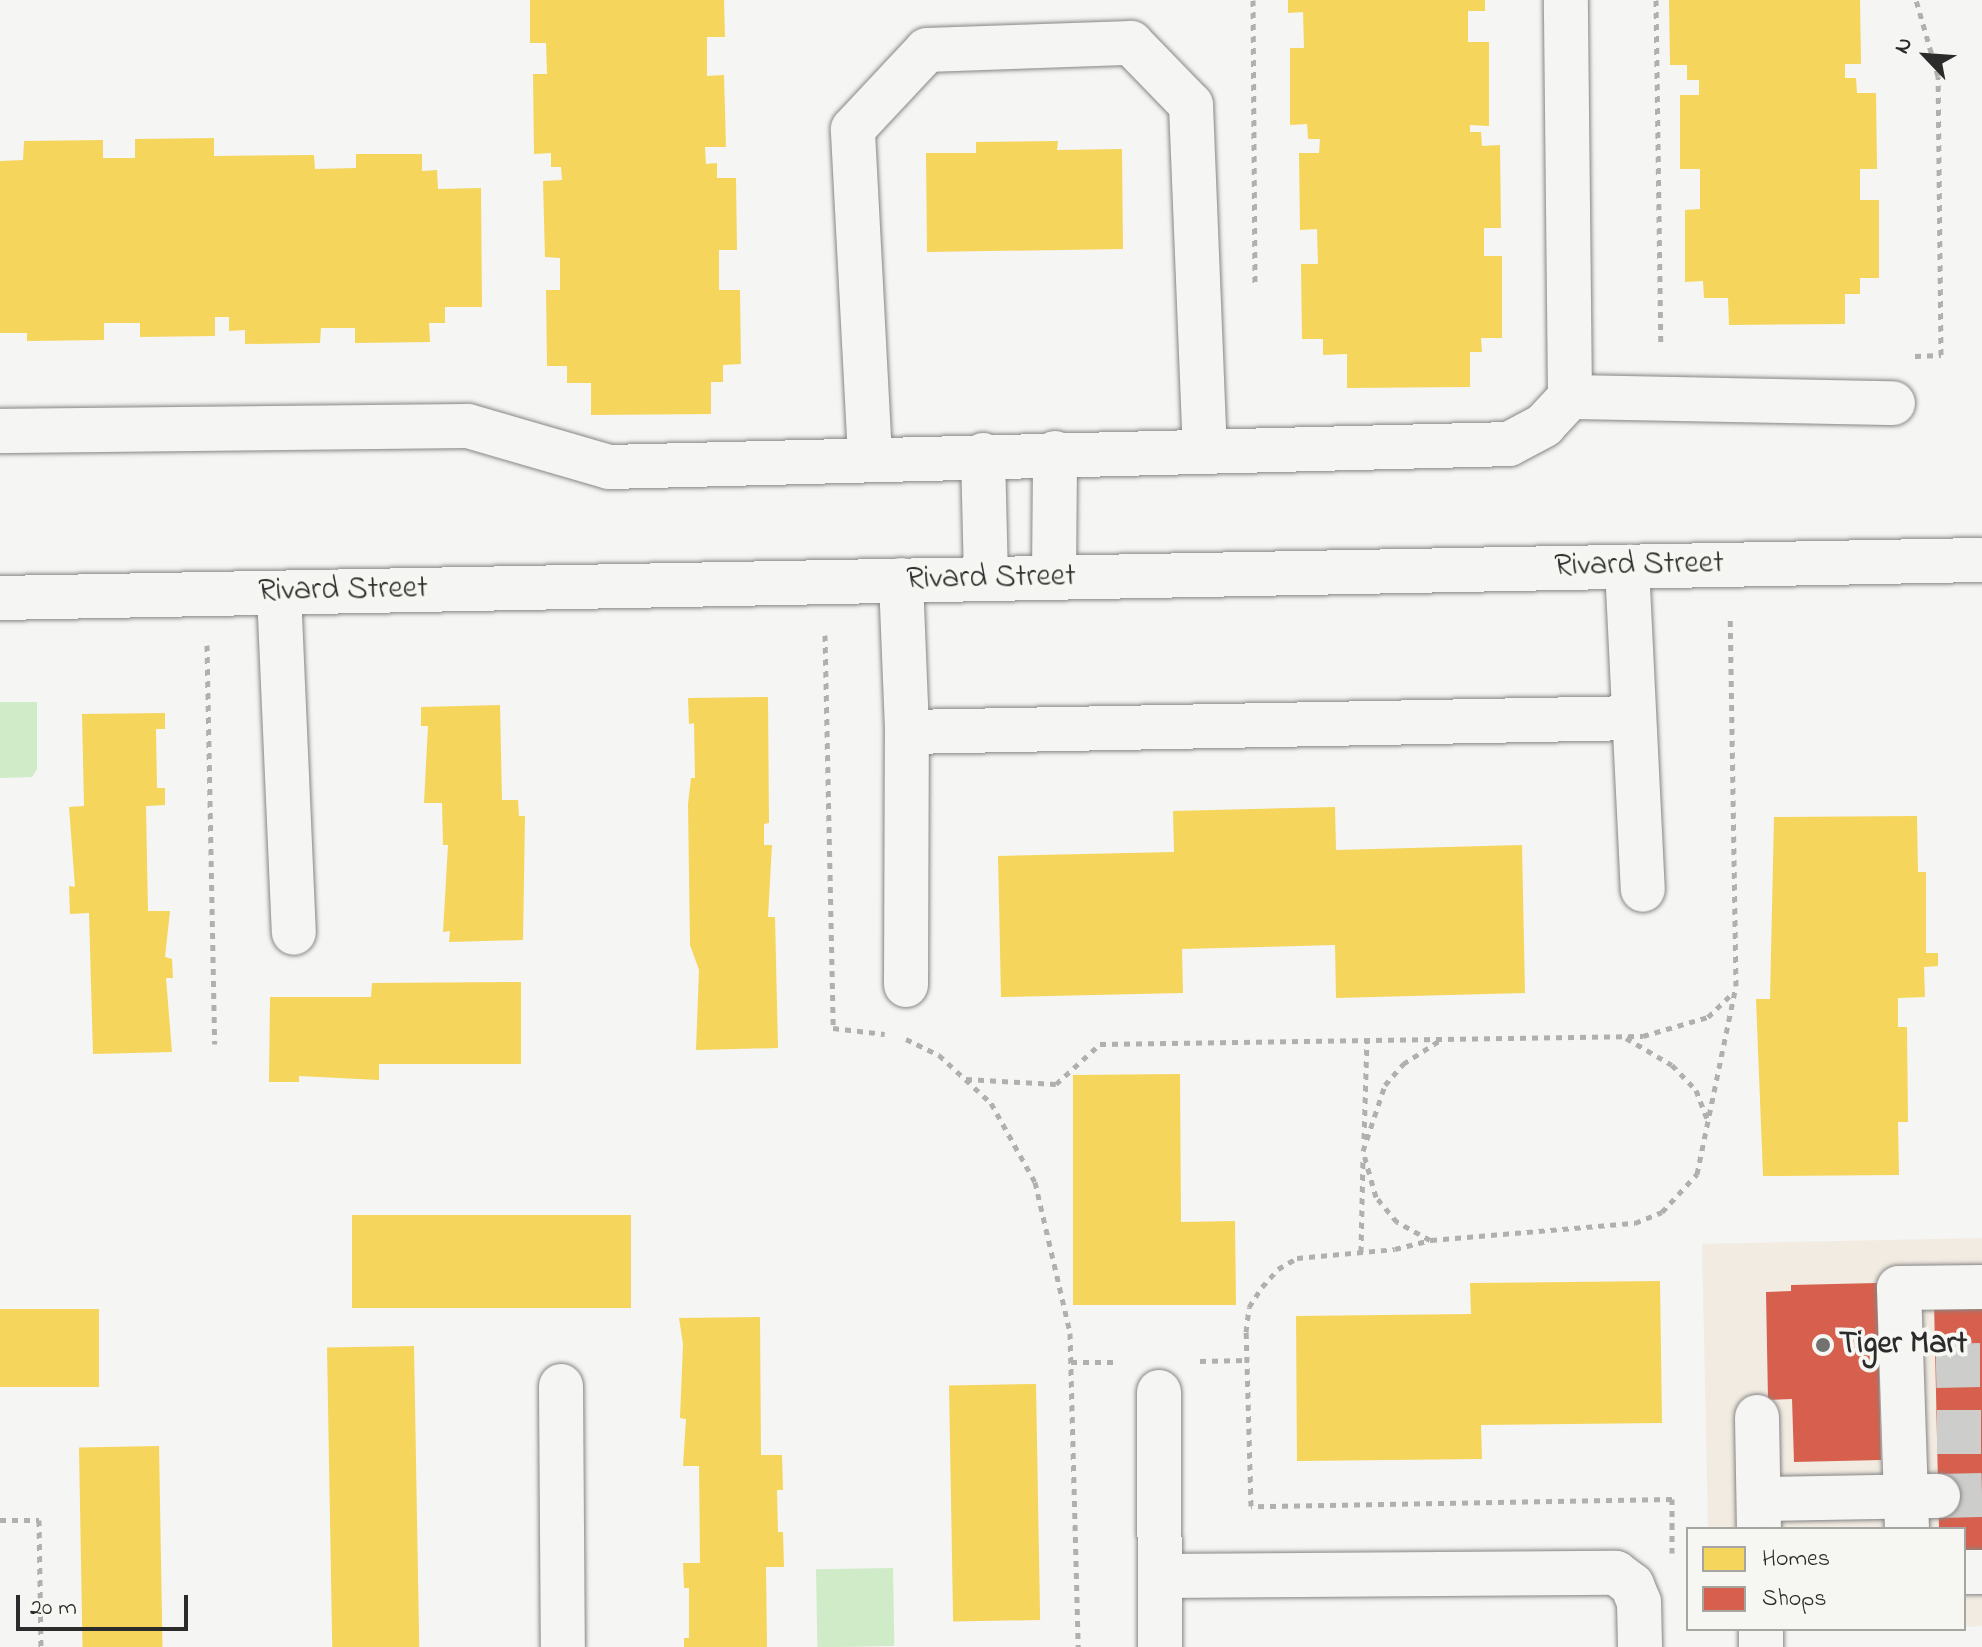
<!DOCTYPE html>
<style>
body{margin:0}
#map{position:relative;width:1982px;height:1647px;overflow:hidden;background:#f5f5f3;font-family:"Indie Flower",sans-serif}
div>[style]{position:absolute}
.built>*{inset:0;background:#f2ebe2}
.green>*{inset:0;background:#d0ebc8;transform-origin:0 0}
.homes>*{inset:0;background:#f6d55c;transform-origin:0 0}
.shops>*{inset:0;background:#d6604d}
.minor-tunnel>*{height:44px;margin-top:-22px;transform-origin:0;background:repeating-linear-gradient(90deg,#cdcdcb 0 44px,transparent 0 66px)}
.path>*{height:5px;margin-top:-2.5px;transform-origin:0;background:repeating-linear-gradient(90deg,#b0b0af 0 6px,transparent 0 12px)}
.roads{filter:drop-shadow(0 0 2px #868685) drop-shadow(0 0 2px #868685)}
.minor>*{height:44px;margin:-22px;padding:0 22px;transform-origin:22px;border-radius:22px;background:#f5f5f3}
.dots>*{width:22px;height:22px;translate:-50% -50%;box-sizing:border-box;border:4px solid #f6f6f2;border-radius:50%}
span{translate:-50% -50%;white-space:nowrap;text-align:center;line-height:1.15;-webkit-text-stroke:8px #f6f6f2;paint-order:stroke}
.street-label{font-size:32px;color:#2b2b2b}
.poi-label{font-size:32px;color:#2b2b2b;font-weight:700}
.left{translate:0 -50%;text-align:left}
.legend{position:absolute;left:1686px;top:1527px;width:280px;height:104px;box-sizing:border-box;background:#f6f6f2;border:2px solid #a5a5a2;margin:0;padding:10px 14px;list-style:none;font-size:24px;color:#2b2b2b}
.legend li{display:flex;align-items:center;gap:16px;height:40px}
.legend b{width:40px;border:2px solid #a5a5a2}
.north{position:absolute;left:1886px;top:16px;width:80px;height:80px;-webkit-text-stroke:6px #f6f6f2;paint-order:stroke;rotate:295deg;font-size:22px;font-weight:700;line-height:32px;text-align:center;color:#2b2b2b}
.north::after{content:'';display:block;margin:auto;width:28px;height:36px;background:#2b2b2b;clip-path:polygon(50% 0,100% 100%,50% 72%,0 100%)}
.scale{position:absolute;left:16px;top:1595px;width:172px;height:36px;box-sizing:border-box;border:4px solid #2b2b2b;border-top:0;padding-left:10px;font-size:24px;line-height:28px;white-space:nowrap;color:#2b2b2b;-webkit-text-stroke:6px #f6f6f2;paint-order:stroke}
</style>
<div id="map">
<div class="built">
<i style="clip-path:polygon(1982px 1238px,1982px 1626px,1964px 1627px,1964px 1529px,1708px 1529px,1702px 1244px)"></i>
</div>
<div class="green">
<i style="clip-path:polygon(0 702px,37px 702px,37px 769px,32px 777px,0 778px)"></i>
<i style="left:893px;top:1568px;width:78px;height:77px;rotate:89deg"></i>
</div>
<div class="homes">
<i style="clip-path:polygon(530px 0,724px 0,725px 37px,707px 37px,707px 76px,724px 75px,726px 147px,705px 147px,706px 164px,717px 163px,717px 178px,736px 178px,737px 250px,719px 250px,719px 290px,740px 290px,741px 364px,723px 365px,723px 382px,711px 382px,711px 414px,591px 415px,591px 383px,567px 383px,567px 366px,547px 366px,546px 290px,560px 290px,560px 258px,545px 257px,543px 181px,562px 180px,561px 167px,551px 167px,551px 153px,534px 154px,533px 74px,547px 74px,546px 43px,530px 43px)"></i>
<i style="clip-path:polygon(1288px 0,1485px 0,1485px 11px,1468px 11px,1468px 42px,1489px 42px,1489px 126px,1470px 125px,1470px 132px,1481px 132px,1482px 146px,1500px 145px,1501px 228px,1484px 228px,1484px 256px,1502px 256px,1502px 338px,1481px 338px,1482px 352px,1470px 352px,1470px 387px,1347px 388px,1347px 354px,1323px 355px,1323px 339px,1302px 339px,1301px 264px,1318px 264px,1317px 229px,1300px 230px,1299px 153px,1319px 153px,1320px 139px,1308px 139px,1307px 124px,1290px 125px,1290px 48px,1304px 48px,1303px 12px,1288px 13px)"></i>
<i style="clip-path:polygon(1669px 0,1860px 0,1861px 64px,1845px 64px,1845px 78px,1856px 78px,1857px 93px,1876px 93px,1877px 169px,1860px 169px,1860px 200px,1879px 200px,1879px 278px,1860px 278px,1860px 294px,1845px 294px,1845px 324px,1729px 325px,1728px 298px,1704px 298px,1703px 281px,1685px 282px,1685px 210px,1700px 209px,1700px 169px,1680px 169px,1680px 95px,1699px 95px,1699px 80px,1687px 80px,1687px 65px,1670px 65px)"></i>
<i style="clip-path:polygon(214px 138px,214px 156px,314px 155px,315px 169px,356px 168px,356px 154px,422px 154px,422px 171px,437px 170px,438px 189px,481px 188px,482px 307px,445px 307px,445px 323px,429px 323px,430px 342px,355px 343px,355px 328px,321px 328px,320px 343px,245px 344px,245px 330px,229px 331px,229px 317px,215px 317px,215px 336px,140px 337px,140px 323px,104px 323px,104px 340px,27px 341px,27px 333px,0 333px,0 161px,23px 160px,24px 141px,103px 140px,103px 158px,135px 158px,135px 139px)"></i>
<i style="clip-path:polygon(1058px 141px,1057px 150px,1122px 149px,1123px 249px,927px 252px,926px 153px,976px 153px,976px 142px)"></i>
<i style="clip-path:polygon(768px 697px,769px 823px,764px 824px,764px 845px,772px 845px,768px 917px,775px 917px,778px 1048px,696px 1050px,699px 970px,690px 945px,688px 804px,691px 778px,695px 778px,694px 723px,689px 724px,688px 698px)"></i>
<i style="clip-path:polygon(500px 705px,502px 800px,518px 800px,519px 816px,525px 816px,523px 940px,449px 942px,450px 931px,443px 932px,448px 845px,443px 845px,442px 803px,424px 803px,428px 726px,421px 726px,421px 707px)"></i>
<i style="clip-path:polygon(165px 713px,165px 729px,156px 729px,157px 788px,165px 788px,165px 805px,146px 806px,148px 911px,170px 911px,165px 957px,172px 959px,173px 978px,166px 978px,172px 1052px,93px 1054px,89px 913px,70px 914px,69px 886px,75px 887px,69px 807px,84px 806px,82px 714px)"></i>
<i style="clip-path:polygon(1335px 807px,1336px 850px,1522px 845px,1525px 993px,1336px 998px,1335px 945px,1182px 949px,1183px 993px,1001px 997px,998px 856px,1174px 852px,1173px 811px)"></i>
<i style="clip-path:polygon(1917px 816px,1918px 872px,1926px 872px,1926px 953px,1938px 953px,1938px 966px,1924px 967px,1925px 997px,1898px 998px,1898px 1027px,1907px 1027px,1908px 1122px,1898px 1122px,1899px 1175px,1763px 1176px,1756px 999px,1770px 999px,1774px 817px)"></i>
<i style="clip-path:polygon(521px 982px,521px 1064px,379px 1064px,379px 1080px,299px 1076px,299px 1082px,269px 1082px,270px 997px,371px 997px,372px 983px)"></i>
<i style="clip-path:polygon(1180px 1074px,1181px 1222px,1235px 1221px,1236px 1305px,1073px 1305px,1073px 1075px)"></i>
<i style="left:631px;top:1215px;width:93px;height:279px;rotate:90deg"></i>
<i style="clip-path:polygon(1660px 1281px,1662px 1423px,1481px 1425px,1482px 1459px,1297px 1461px,1296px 1316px,1471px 1314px,1470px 1283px)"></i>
<i style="left:0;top:1309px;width:99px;height:78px"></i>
<i style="clip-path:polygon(760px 1317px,761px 1455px,782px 1455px,783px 1490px,777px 1490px,778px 1532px,783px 1532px,784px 1567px,766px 1567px,767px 1647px,684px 1647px,684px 1638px,689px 1638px,689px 1588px,684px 1588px,683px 1563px,700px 1563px,699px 1466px,683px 1466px,686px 1419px,680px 1418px,683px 1344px,679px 1318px)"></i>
<i style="left:414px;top:1346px;width:301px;height:87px;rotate:89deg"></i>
<i style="left:1036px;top:1384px;width:236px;height:87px;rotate:89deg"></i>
<i style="left:159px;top:1446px;width:201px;height:80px;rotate:89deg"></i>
</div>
<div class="shops">
<i style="clip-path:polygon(1877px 1283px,1881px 1460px,1794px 1462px,1792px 1399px,1768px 1400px,1766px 1292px,1791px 1291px,1791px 1285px)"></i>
<i style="clip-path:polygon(1982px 1301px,1982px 1562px,1964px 1563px,1964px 1529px,1939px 1529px,1934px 1302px)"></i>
</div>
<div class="minor-tunnel">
<i style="left:1936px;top:1366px;width:46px;rotate:-1.2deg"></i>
<i style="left:1937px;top:1432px;width:45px"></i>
<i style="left:1938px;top:1496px;width:44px;rotate:-1.3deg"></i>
</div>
<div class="path">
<i style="left:1253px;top:0;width:283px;rotate:89.6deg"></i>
<i style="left:1656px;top:0;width:347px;rotate:89.2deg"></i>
<i style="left:1915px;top:356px;width:26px;rotate:-2deg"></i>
<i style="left:1941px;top:355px;width:279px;rotate:-90.6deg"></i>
<i style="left:1938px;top:76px;width:79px;rotate:-106.1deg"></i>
<i style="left:825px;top:635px;width:393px;rotate:88.8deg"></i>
<i style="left:833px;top:1028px;width:52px;rotate:6.6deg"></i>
<i style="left:207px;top:645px;width:399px;rotate:88.9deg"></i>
<i style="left:1626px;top:1038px;width:53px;rotate:30.4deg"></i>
<i style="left:1672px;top:1065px;width:35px;rotate:46deg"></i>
<i style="left:1696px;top:1090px;width:33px;rotate:69deg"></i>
<i style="left:906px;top:1039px;width:37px;rotate:26deg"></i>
<i style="left:939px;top:1055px;width:71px;rotate:42.7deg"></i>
<i style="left:991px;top:1103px;width:90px;rotate:60.9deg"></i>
<i style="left:1035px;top:1182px;width:155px;rotate:76.9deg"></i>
<i style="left:1070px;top:1333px;width:314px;rotate:88.5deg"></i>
<i style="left:966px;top:1079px;width:90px;rotate:3.2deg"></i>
<i style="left:1056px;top:1084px;width:59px;rotate:-42.3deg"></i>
<i style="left:1100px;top:1044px;width:543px;rotate:-0.84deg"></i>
<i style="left:1643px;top:1036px;width:68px;rotate:-16.3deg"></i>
<i style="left:1708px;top:1017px;width:33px;rotate:-44deg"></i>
<i style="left:1364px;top:1139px;width:99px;rotate:-88.3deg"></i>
<i style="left:1430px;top:1240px;width:38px;rotate:-151deg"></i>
<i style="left:1397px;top:1222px;width:33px;rotate:-130deg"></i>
<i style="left:1376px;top:1197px;width:48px;rotate:-105.8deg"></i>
<i style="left:1363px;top:1151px;width:70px;rotate:-71.6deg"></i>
<i style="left:1385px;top:1085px;width:28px;rotate:-49deg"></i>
<i style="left:1403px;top:1064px;width:46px;rotate:-32.7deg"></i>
<i style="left:1361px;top:1252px;width:95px;rotate:-88.8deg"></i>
<i style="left:1200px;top:1361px;width:47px;rotate:-1.2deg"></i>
<i style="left:1071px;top:1362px;width:47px"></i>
<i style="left:0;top:1520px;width:39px"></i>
<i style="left:39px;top:1520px;width:127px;rotate:89.1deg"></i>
<i style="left:1672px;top:1553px;width:54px;rotate:-90deg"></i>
<i style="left:1672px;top:1499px;width:421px;rotate:179deg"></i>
<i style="left:1251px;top:1506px;width:174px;rotate:-91.6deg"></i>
<i style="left:1246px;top:1332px;width:25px;rotate:-83deg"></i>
<i style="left:1249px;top:1307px;width:24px;rotate:-57deg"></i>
<i style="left:1262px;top:1287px;width:24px;rotate:-48deg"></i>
<i style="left:1278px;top:1269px;width:22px;rotate:-30deg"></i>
<i style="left:1297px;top:1258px;width:98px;rotate:-5.2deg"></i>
<i style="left:1395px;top:1249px;width:37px;rotate:-14deg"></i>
<i style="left:1431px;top:1240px;width:205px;rotate:-4.8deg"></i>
<i style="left:1635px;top:1223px;width:29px;rotate:-22deg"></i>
<i style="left:1662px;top:1212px;width:52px;rotate:-47.4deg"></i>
<i style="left:1697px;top:1174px;width:192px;rotate:-78.3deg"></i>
<i style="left:1736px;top:986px;width:368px;rotate:-90.9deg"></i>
</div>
<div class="roads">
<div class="minor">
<i style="left:1570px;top:397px;width:323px;rotate:1.1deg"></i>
<i style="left:0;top:431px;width:468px;rotate:-0.6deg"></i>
<i style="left:468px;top:426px;width:147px;rotate:16.2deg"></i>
<i style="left:609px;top:467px;width:900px;rotate:-1.46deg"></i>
<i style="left:1509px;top:444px;width:40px;rotate:-28deg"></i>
<i style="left:1544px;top:425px;width:38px;rotate:-47deg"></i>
<i style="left:1570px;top:397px;width:397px;rotate:-90.6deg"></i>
<i style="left:983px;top:455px;width:124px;rotate:88.6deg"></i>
<i style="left:870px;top:457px;width:328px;rotate:-93deg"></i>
<i style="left:853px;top:129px;width:108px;rotate:-46.9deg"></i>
<i style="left:927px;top:50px;width:204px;rotate:-2deg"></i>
<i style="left:1131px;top:43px;width:86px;rotate:45.9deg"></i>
<i style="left:1191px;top:105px;width:344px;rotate:87.7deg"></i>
<i style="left:1627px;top:567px;width:323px;rotate:87.2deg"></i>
<i style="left:1054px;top:577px;width:124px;rotate:-89.5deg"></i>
<i style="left:901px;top:580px;width:152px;rotate:87.7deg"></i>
<i style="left:907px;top:732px;width:727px;rotate:-1.1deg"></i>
<i style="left:279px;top:593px;width:340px;rotate:87.5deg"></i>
<i style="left:0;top:598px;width:1982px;rotate:-1.1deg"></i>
<i style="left:906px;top:985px;width:253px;rotate:-89.8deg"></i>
<i style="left:561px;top:1386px;width:261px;rotate:89.6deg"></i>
<i style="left:1159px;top:1392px;width:255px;rotate:89.8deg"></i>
<i style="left:1757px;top:1417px;width:110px;rotate:89deg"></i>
<i style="left:1759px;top:1499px;width:179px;rotate:-1deg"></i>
<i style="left:1907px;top:1529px;width:241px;rotate:-91.9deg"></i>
<i style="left:1899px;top:1288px;width:83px;rotate:-0.7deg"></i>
<i style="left:1964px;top:1572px;width:18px"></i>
<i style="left:1161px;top:1576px;width:455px;rotate:-0.4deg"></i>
<i style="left:1616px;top:1573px;width:20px;rotate:37deg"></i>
<i style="left:1632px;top:1585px;width:18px;rotate:68deg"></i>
<i style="left:1639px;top:1602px;width:45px;rotate:88.7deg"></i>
<i style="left:1761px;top:1647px;width:18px;rotate:-90deg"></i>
</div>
</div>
<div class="dots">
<i style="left:1823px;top:1345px;background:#727271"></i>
</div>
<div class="street-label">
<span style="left:1639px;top:566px;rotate:-1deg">Rivard Street</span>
<span style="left:991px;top:579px;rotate:-1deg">Rivard Street</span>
<span style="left:343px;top:591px;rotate:-1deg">Rivard Street</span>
</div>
<div class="poi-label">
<span class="left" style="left:1839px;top:1345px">Tiger Mart</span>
</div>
<ul class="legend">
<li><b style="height:22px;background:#f6d55c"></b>Homes</li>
<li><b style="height:22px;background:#d6604d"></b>Shops</li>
</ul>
<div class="north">N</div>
<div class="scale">20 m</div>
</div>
